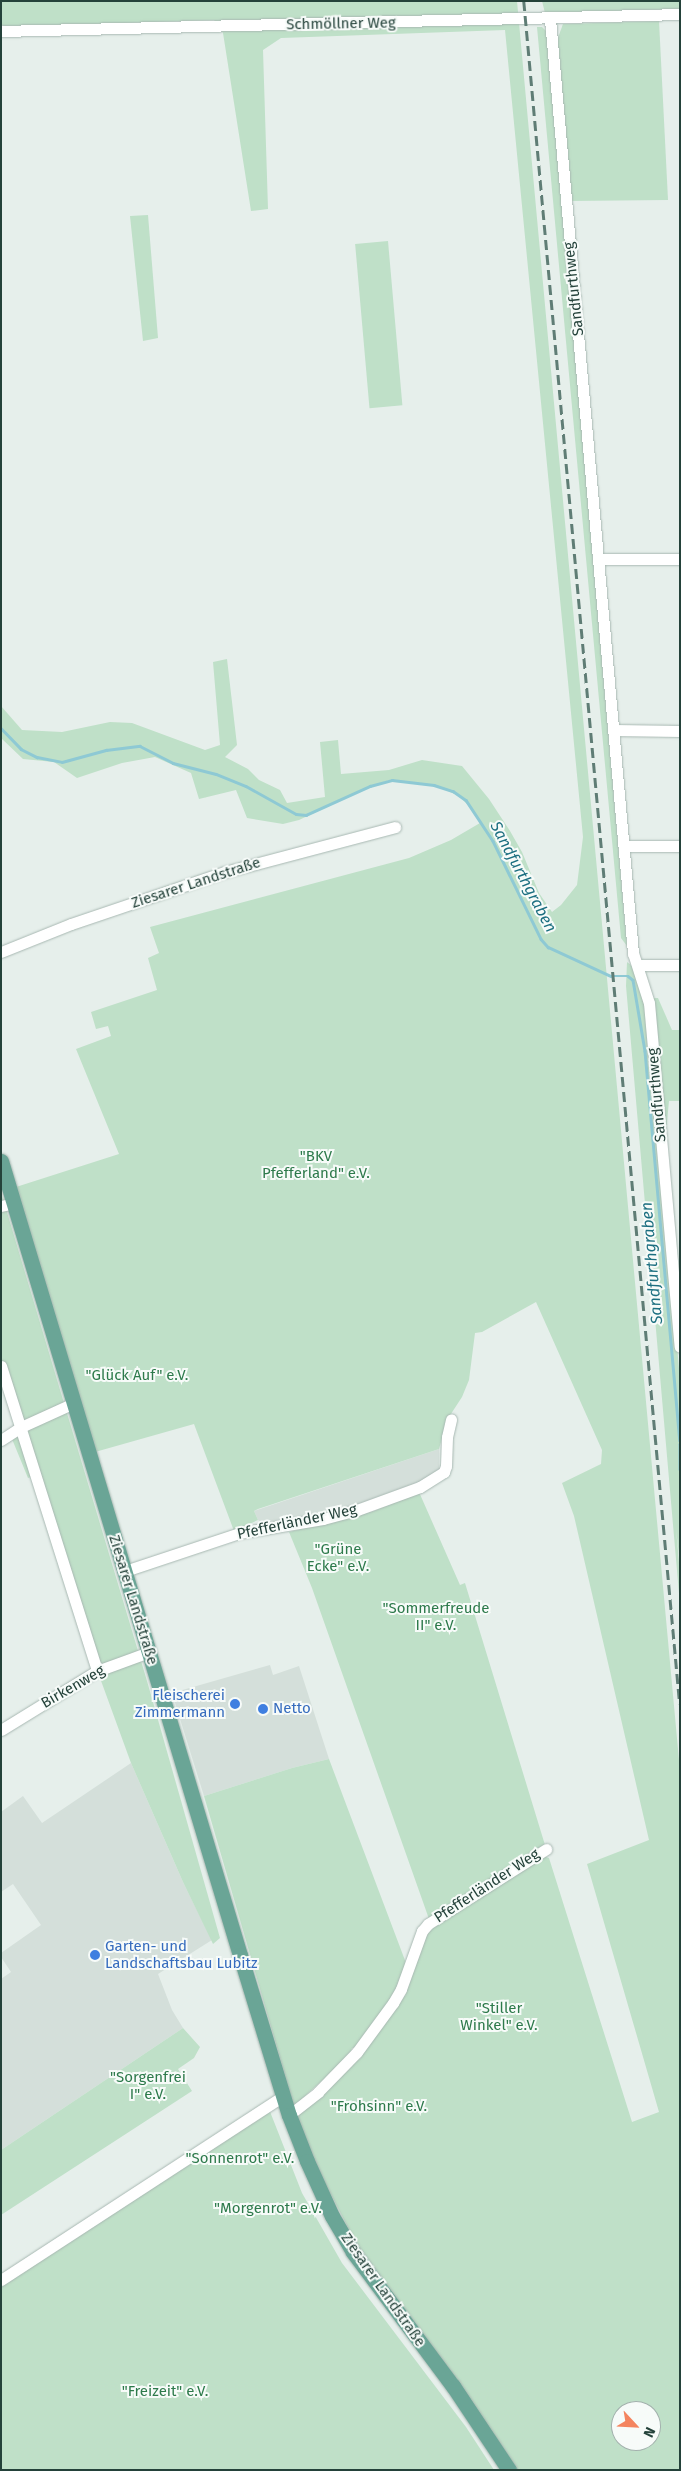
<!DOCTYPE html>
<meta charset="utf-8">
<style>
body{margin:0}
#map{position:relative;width:681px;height:2471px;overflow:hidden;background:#e6efeb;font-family:"Fira Sans",sans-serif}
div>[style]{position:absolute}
.built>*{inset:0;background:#d4dfda}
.green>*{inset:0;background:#bfe0c8;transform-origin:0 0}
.stream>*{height:2.5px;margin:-1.25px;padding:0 1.25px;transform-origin:1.25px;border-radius:1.25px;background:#8ec9d4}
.roads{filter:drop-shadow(0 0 1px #a8b8b2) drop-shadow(0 0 1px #a8b8b2)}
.minor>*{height:11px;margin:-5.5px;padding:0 5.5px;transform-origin:5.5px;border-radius:5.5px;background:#fff}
.major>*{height:15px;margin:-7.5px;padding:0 7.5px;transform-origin:7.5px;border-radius:7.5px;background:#6aa596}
.rail>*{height:2.5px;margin-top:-1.25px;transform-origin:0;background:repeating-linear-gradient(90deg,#5f7d75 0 10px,transparent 0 15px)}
.dots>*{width:14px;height:14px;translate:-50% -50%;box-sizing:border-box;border:2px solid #f7fbf9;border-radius:50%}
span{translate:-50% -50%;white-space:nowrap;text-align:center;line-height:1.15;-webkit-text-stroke:4px #f7fbf9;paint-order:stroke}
.street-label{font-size:15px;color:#24423a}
.park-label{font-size:15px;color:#2d7a4b}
.shop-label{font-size:15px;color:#366cbe}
.right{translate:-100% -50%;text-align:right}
.left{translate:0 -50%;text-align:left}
.water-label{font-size:16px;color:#1c6f80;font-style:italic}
.frame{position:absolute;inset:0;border:2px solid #24423a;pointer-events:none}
.north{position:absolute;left:611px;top:2401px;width:50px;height:50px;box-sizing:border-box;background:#f7fbf9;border:1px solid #a3b1ad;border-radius:50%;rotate:115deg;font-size:14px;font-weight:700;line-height:20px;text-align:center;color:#24423a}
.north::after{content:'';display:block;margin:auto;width:18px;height:22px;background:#f4845f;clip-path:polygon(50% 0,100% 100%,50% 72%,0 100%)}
</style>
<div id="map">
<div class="built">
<i style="clip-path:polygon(439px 1449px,439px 1470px,435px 1476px,336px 1512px,267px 1526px,258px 1520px,254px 1511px)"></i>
<i style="clip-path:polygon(270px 1665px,273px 1675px,299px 1666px,329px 1759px,292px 1768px,204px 1796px,172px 1693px)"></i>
<i style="clip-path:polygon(131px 1763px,183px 1882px,212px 1940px,158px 1974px,172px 2010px,183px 2028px,1px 2150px,1px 1979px,11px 1972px,1px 1957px,1px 1953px,41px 1925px,13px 1884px,1px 1892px,1px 1812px,23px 1796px,42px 1823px)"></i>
</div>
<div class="green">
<i style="clip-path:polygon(evenodd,1px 1px,517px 1px,680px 1771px,680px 2470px,517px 2470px,473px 2402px,382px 2281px,355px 2241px,322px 2177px,297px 2116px,355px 2057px,358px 2060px,361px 2058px,359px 2052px,402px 1996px,405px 1996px,426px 1930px,540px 1855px,549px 1858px,632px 2122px,659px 2112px,587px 1864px,649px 1840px,574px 1516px,562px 1483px,601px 1464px,602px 1450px,536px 1302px,482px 1332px,475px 1333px,469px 1380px,462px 1397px,447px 1420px,439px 1449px,258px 1509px,254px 1511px,258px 1520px,234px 1531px,194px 1424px,95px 1452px,16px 1187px,119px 1154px,76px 1049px,111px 1036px,108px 1026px,96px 1029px,91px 1012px,157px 990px,148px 958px,159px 953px,150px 927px,409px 858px,451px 840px,480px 823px,473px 810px,459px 796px,435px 785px,390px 780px,374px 785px,299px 820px,283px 824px,247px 818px,236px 790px,199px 799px,191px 773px,155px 757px,122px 763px,77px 778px,54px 762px,23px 759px,1px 738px,1px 706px,22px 730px,62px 732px,110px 722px,132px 723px,205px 750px,220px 745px,213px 662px,227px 659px,237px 745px,225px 757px,248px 769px,259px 780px,280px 790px,287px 803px,325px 797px,320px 742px,338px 740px,341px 774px,389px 770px,422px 760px,462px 766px,489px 799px,510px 831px,522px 852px,539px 893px,552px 912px,561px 905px,577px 885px,583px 837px,505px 30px,281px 38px,263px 50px,268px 209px,251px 211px,223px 33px,214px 20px,5px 27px,1px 24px,1px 1px,621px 2411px,651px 2411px,651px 2441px,621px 2441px,621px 2411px)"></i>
<i style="clip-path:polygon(542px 1px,680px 1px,680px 9px,545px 13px)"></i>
<i style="clip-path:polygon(659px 21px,668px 200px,570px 201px,555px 46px,563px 24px)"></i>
<i style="clip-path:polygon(537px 27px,542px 27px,547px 32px,627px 946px,621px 938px)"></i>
<i style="clip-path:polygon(148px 215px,158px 338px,143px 341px,130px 216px)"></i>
<i style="left:388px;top:241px;width:165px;height:33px;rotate:85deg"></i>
<i style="clip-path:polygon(627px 962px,636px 969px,645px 1000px,680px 1379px,680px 1564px,676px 1529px,680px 1573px,680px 1605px,626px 986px)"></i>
<i style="clip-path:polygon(650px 998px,658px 998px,672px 1030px,680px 1030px,680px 1101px,669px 1101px,665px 1143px)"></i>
<i style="clip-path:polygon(1px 1192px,147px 1681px,220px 1938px,213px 1944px,183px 1882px,131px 1763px,100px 1678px,38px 1475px,28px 1478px,12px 1439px,24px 1432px,1px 1360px)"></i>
<i style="clip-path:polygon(419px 1492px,460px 1585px,465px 1583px,545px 1845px,429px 1919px,312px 1588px,289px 1532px,374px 1511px)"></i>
<i style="clip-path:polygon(329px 1759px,406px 1963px,391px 2001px,358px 2047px,352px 2048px,349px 2056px,294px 2106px,204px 1796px,292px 1768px)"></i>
<i style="clip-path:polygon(183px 2028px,200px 2047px,194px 2058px,178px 2069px,192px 2091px,1px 2215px,1px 2150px)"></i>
<i style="clip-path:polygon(269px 2109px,302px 2193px,342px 2263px,466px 2427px,494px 2470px,1px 2470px,1px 2284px)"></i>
</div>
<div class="stream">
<i style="left:1px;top:728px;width:29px;rotate:46deg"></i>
<i style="left:21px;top:749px;width:18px;rotate:27deg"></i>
<i style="left:37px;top:757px;width:25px;rotate:11deg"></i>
<i style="left:62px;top:762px;width:46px;rotate:-15.3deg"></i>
<i style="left:106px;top:750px;width:34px;rotate:-7deg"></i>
<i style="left:140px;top:746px;width:37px;rotate:27deg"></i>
<i style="left:173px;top:763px;width:44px;rotate:14.3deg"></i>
<i style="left:216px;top:774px;width:32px;rotate:22deg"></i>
<i style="left:246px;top:786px;width:57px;rotate:29.2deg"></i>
<i style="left:296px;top:814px;width:10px;rotate:6deg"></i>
<i style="left:306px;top:815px;width:70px;rotate:-24.4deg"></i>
<i style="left:370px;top:786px;width:23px;rotate:-15deg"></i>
<i style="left:392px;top:780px;width:42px;rotate:6.8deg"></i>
<i style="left:434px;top:785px;width:20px;rotate:18deg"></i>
<i style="left:453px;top:791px;width:16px;rotate:35deg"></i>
<i style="left:466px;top:800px;width:49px;rotate:56.6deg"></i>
<i style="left:493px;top:841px;width:109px;rotate:63.9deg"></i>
<i style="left:541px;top:939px;width:11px;rotate:49deg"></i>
<i style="left:548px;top:947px;width:69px;rotate:24.7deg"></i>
<i style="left:611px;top:976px;width:17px"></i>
<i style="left:628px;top:976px;width:6px;rotate:39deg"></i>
<i style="left:633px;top:980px;width:72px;rotate:80.4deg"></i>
<i style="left:645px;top:1051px;width:391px;rotate:84.9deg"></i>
<i style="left:680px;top:1444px;width:25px;rotate:90deg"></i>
</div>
<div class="roads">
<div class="minor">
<i style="left:550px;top:19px;width:938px;rotate:84.92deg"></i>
<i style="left:633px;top:953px;width:52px;rotate:72.3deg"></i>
<i style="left:649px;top:1003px;width:345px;rotate:84.9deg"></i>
<i style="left:1px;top:31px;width:679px;rotate:-1.43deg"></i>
<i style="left:598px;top:559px;width:82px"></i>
<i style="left:614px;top:730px;width:66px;rotate:0.9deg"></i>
<i style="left:625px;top:846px;width:55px"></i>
<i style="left:1px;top:952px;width:75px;rotate:-21.8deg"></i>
<i style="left:71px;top:924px;width:163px;rotate:-18.7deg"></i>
<i style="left:225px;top:872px;width:176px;rotate:-14.8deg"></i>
<i style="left:638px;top:965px;width:42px"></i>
<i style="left:1px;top:1206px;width:13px;rotate:-13deg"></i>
<i style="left:1px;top:1366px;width:320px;rotate:72.5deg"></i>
<i style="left:1px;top:1440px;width:24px;rotate:-33deg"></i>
<i style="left:21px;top:1427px;width:58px;rotate:-24.4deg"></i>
<i style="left:125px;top:1571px;width:120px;rotate:-18.4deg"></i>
<i style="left:239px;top:1533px;width:85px;rotate:-9.5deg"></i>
<i style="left:323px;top:1519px;width:35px;rotate:-15deg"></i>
<i style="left:357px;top:1510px;width:67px;rotate:-20.1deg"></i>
<i style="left:420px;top:1487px;width:28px;rotate:-32deg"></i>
<i style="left:444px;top:1472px;width:6px;rotate:-72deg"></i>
<i style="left:446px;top:1466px;width:29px;rotate:-88deg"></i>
<i style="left:447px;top:1437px;width:18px;rotate:-77deg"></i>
<i style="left:1px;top:1730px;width:113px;rotate:-31.6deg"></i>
<i style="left:97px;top:1671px;width:55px;rotate:-20.1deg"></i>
<i style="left:289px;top:2115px;width:37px;rotate:-38deg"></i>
<i style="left:318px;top:2092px;width:56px;rotate:-45.7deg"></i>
<i style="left:357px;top:2052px;width:61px;rotate:-53.7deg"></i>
<i style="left:393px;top:2003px;width:16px;rotate:-60deg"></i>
<i style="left:401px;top:1989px;width:62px;rotate:-70.1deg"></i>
<i style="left:422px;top:1931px;width:9px;rotate:-49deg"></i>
<i style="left:428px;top:1924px;width:140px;rotate:-32.4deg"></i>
<i style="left:1px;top:2280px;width:337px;rotate:-33.1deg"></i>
</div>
<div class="major">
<i style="left:1px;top:1161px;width:829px;rotate:73.25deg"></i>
<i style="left:240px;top:1955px;width:167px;rotate:73deg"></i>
<i style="left:289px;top:2115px;width:49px;rotate:68.6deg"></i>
<i style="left:307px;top:2161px;width:60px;rotate:65.6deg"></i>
<i style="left:332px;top:2216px;width:42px;rotate:59.7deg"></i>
<i style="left:353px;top:2252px;width:167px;rotate:53.3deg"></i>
<i style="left:453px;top:2386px;width:101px;rotate:56.3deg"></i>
</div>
</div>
<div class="rail">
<i style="left:524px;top:1px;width:1710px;rotate:84.77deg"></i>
</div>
<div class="dots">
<i style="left:235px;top:1704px;background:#3f7fe0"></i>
<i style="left:263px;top:1709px;background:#3f7fe0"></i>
<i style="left:95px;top:1955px;background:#3f7fe0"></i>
</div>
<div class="street-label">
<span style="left:341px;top:24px;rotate:-1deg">Schmöllner Weg</span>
<span style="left:574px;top:289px;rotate:-96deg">Sandfurthweg</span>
<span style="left:196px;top:883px;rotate:-18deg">Ziesarer Landstraße</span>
<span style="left:657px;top:1095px;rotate:-95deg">Sandfurthweg</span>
<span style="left:297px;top:1522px;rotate:-12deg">Pfefferländer Weg</span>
<span style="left:133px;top:1600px;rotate:73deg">Ziesarer Landstraße</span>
<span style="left:73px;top:1687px;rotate:-30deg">Birkenweg</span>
<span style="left:487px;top:1886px;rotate:-33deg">Pfefferländer Weg</span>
<span style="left:383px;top:2290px;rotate:55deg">Ziesarer Landstraße</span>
</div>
<div class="park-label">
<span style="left:316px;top:1165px">"BKV<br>Pfefferland" e.V.</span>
<span style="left:137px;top:1376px">"Glück Auf" e.V.</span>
<span style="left:338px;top:1558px">"Grüne<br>Ecke" e.V.</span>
<span style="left:436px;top:1617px">"Sommerfreude<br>II" e.V.</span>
<span style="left:499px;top:2017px">"Stiller<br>Winkel" e.V.</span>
<span style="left:148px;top:2086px">"Sorgenfrei<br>I" e.V.</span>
<span style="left:379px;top:2107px">"Frohsinn" e.V.</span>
<span style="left:240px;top:2159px">"Sonnenrot" e.V.</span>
<span style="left:268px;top:2209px">"Morgenrot" e.V.</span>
<span style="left:165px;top:2392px">"Freizeit" e.V.</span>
</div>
<div class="shop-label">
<span class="right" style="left:225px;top:1704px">Fleischerei<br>Zimmermann</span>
<span class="left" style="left:273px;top:1709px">Netto</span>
<span class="left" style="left:105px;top:1955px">Garten- und<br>Landschaftsbau Lubitz</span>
</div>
<div class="water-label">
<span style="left:523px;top:877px;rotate:62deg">Sandfurthgraben</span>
<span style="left:652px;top:1263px;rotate:-95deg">Sandfurthgraben</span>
</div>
<div class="frame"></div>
<div class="north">N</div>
</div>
